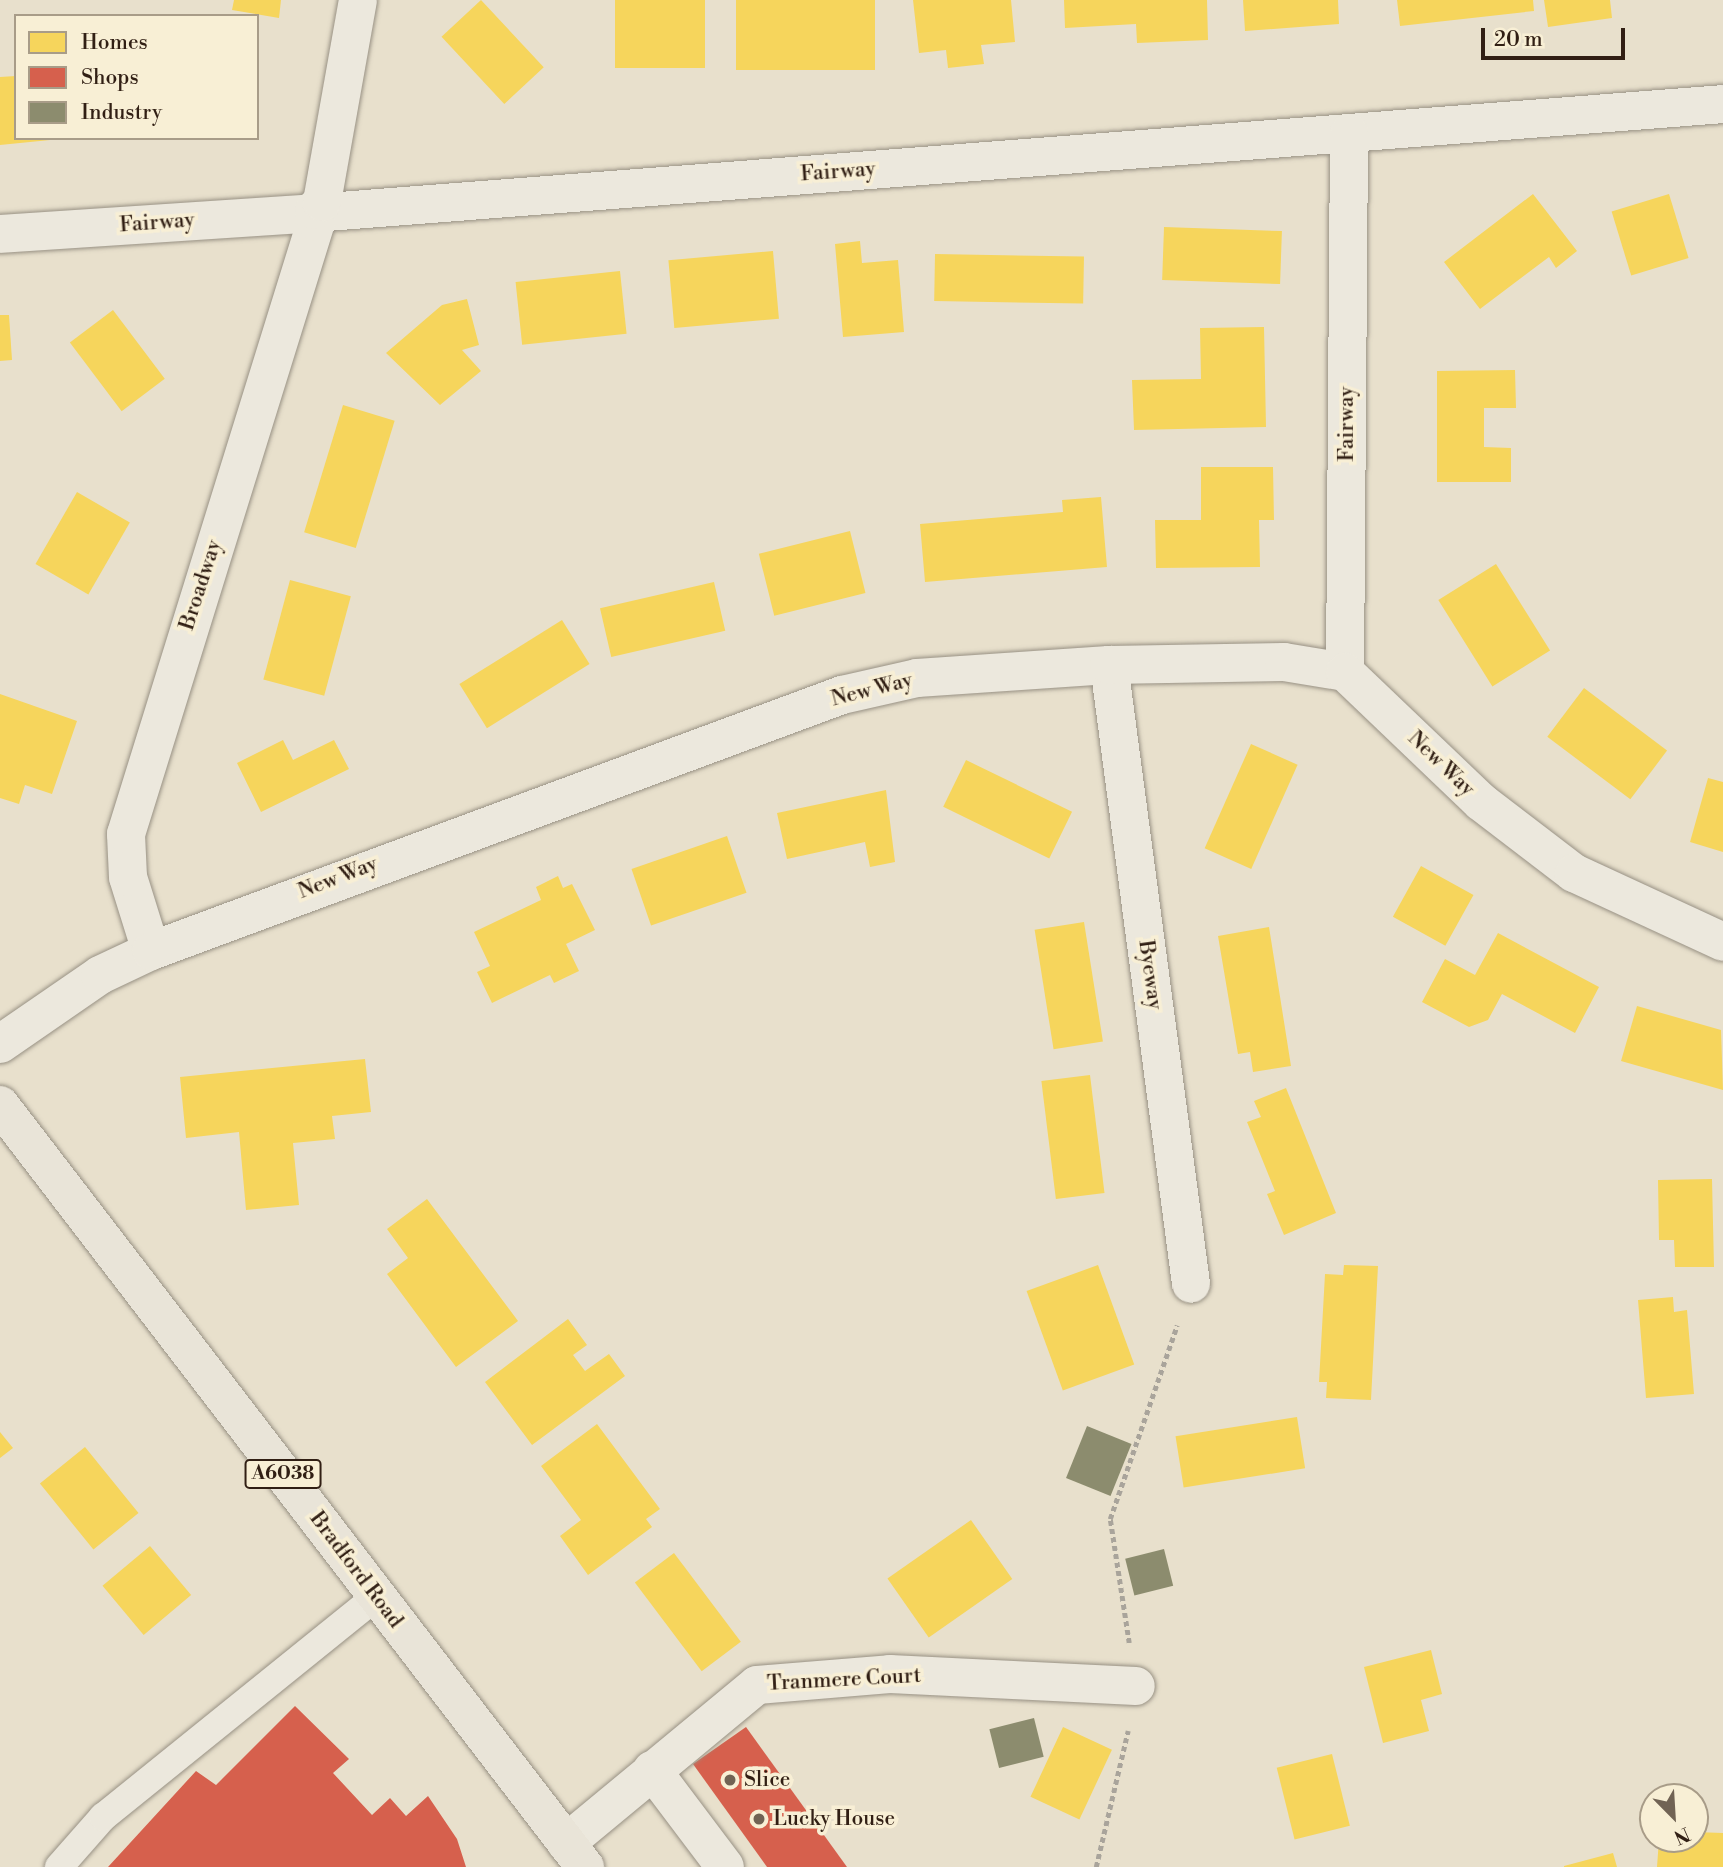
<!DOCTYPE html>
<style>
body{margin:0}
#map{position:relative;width:1723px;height:1867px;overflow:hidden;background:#e8e0cc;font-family:"Libre Bodoni",serif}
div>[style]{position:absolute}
.homes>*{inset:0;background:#f6d55c;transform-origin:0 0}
.shops>*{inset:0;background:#d6604d}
.industry>*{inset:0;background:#8c8c6e;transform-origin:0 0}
.path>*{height:4.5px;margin-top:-2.25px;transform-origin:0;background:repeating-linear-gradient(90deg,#a9a49b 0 5px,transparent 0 8.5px)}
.roads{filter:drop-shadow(0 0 2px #989184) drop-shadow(0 0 2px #989184)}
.lane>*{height:28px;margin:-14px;padding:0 14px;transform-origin:14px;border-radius:14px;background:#ece8dd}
.street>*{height:38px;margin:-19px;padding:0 19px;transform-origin:19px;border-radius:19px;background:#ece8dd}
.primary>*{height:38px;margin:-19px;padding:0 19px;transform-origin:19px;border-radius:19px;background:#e9e4d8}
.dots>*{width:19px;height:19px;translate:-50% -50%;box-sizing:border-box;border:4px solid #f8efd5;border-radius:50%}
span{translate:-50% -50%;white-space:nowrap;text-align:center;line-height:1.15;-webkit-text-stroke:7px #f8efd5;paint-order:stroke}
.shield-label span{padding:2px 5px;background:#f8efd5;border:2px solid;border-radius:5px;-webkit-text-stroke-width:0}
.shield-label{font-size:19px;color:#311f14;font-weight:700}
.street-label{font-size:21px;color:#311f14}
.poi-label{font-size:21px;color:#311f14}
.left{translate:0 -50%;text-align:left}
.legend{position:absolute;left:14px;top:14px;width:245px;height:126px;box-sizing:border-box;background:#f8efd5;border:2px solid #a89c88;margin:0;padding:9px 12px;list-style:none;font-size:21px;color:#311f14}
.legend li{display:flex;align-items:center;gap:14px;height:35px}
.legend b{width:35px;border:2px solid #a89c88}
.north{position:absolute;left:1639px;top:1783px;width:70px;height:70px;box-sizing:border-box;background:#f8efd5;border:2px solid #a89c88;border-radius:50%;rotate:156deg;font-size:19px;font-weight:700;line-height:28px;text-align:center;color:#311f14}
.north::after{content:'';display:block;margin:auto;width:24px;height:32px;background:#716354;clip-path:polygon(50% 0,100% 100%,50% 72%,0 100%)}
.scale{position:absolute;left:1481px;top:28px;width:144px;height:32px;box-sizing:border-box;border:4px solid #311f14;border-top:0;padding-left:9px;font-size:21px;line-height:24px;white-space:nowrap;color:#311f14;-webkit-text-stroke:5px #f8efd5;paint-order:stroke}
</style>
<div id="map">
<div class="homes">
<i style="clip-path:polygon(234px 0,281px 0,279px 18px,232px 10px)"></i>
<i style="left:481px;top:0;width:92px;height:54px;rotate:47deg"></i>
<i style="left:615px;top:0;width:90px;height:68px"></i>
<i style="left:736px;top:0;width:139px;height:70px"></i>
<i style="clip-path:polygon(913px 0,1011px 0,1015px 42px,981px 45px,984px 64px,948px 68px,946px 50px,919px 53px)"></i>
<i style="clip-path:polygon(1064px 0,1207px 0,1208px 40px,1137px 43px,1136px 24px,1065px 28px)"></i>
<i style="clip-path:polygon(1243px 0,1338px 0,1339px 24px,1245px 31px)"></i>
<i style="clip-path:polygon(1397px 0,1533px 0,1534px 11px,1400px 26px)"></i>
<i style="clip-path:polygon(1544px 0,1610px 0,1612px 18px,1548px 27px)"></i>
<i style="clip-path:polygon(16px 76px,16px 138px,50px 140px,0 145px,0 77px)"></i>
<i style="clip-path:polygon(1533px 194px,1577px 251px,1556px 268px,1549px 257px,1480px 309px,1444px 262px)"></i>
<i style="left:1669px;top:194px;width:67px;height:60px;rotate:73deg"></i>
<i style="left:1164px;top:227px;width:118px;height:53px;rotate:2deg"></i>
<i style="clip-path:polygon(860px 241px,862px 263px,898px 260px,904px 332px,843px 337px,835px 244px)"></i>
<i style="left:773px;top:251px;width:68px;height:105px;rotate:85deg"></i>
<i style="left:935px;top:254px;width:149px;height:47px;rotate:1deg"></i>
<i style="left:620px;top:271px;width:63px;height:105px;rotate:84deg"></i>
<i style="clip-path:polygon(467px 299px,479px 345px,462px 350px,481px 371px,440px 405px,386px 353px,442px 305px)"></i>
<i style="left:113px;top:310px;width:86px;height:54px;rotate:53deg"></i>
<i style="clip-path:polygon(0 315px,9px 315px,12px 360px,0 361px)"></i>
<i style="clip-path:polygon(1264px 327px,1266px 427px,1134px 430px,1132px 380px,1201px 379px,1200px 328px)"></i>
<i style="clip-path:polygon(1515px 370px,1516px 408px,1484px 408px,1484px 447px,1511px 448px,1511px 482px,1437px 482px,1437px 371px)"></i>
<i style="left:343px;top:405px;width:54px;height:133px;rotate:17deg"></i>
<i style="clip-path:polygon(1201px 467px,1273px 467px,1274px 520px,1259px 520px,1260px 567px,1156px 568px,1155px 520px,1201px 520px)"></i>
<i style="left:77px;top:492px;width:61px;height:83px;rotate:30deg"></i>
<i style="clip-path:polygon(1101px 497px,1107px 567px,925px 582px,920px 524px,1063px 512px,1062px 500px)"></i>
<i style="left:850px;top:531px;width:64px;height:94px;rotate:76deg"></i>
<i style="left:1496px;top:564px;width:102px;height:68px;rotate:58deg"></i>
<i style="left:290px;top:580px;width:63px;height:103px;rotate:15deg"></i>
<i style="left:714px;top:582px;width:50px;height:117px;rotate:77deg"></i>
<i style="left:562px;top:620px;width:52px;height:121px;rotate:58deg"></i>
<i style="left:1584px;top:688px;width:104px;height:61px;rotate:37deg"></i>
<i style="clip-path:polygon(0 694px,77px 721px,52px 794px,25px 785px,19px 804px,0 798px)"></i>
<i style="clip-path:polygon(283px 740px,293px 760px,334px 740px,349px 769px,261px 812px,237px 763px)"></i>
<i style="left:1251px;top:744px;width:51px;height:114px;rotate:24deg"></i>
<i style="left:966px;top:760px;width:118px;height:52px;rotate:26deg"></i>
<i style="clip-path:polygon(1708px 778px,1723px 782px,1723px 852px,1690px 842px)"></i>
<i style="clip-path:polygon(886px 790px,895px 862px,870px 867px,865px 842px,787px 859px,777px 813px)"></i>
<i style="left:727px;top:836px;width:60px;height:101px;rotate:71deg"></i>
<i style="left:1421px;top:866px;width:60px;height:58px;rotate:29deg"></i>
<i style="clip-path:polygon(558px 876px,563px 888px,572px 884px,595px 930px,566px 944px,579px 971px,554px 983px,550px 975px,492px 1003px,477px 972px,490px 966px,474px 932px,541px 900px,536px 887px)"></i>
<i style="left:1084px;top:922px;width:121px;height:50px;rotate:81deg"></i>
<i style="clip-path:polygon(1269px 927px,1291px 1066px,1253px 1072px,1250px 1052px,1238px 1054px,1218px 936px)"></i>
<i style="clip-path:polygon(1498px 933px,1599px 987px,1575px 1033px,1502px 994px,1488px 1020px,1469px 1027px,1422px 1002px,1445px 959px,1475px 975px)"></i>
<i style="clip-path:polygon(1637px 1006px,1721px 1030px,1723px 1090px,1621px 1061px)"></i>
<i style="clip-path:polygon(365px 1059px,371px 1112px,332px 1116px,335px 1139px,293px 1143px,299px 1205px,246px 1210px,239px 1132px,186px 1138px,180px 1077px)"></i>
<i style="left:1090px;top:1075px;width:119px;height:49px;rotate:83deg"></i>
<i style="clip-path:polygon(1286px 1088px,1336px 1213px,1284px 1235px,1267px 1194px,1275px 1191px,1247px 1122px,1261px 1117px,1254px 1101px)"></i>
<i style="clip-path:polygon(1712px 1179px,1714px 1267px,1675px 1267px,1674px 1240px,1659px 1240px,1658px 1180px)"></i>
<i style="clip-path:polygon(427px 1199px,518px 1321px,456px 1367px,387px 1274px,408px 1258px,387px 1229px)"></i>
<i style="left:1098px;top:1265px;width:106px;height:76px;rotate:70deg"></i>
<i style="clip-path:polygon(1344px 1265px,1378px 1266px,1371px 1400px,1326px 1398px,1327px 1382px,1319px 1382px,1325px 1274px,1343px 1275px)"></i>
<i style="clip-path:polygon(1673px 1297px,1674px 1312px,1687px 1310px,1694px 1394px,1646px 1398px,1638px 1300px)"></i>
<i style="clip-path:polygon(568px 1319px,587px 1345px,573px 1355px,585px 1371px,609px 1354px,625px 1376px,532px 1445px,485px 1382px)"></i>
<i style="left:1297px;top:1417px;width:52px;height:123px;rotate:81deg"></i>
<i style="clip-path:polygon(597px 1424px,660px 1509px,646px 1519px,652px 1527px,588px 1575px,560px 1536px,581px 1520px,541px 1466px)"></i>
<i style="clip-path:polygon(0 1432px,13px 1448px,0 1458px)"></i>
<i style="left:85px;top:1447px;width:85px;height:58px;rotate:51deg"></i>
<i style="left:971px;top:1520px;width:72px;height:102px;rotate:55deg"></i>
<i style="left:150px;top:1546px;width:64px;height:62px;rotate:50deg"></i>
<i style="left:674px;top:1553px;width:111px;height:49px;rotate:53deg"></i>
<i style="clip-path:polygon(1431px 1650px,1442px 1694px,1421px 1700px,1429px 1731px,1383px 1743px,1364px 1667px)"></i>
<i style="left:1063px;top:1727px;width:54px;height:77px;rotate:25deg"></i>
<i style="left:1332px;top:1754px;width:74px;height:57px;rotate:76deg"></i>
<i style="clip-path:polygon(1695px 1832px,1723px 1833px,1723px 1867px,1657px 1867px,1659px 1839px,1695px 1839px)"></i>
<i style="clip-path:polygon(1613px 1853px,1617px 1867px,1564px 1867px,1564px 1866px)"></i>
</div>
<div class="shops">
<i style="clip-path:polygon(295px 1706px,349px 1759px,333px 1773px,372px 1815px,390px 1798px,406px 1816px,428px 1796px,457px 1839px,466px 1867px,108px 1867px,196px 1771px,216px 1785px)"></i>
<i style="clip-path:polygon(746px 1727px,847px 1867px,767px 1867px,693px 1764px)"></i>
</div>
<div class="industry">
<i style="left:1087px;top:1426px;width:48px;height:56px;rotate:22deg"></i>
<i style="left:1164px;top:1549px;width:38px;height:40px;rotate:76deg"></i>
<i style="left:1034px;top:1718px;width:40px;height:46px;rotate:76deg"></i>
</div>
<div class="path">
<i style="left:1129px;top:1643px;width:125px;rotate:-98.7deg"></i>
<i style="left:1110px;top:1519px;width:205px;rotate:-70.9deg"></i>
<i style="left:1096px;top:1867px;width:140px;rotate:-76.8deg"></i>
</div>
<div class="roads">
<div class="lane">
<i style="left:59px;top:1867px;width:67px;rotate:-48.7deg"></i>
<i style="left:103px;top:1817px;width:351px;rotate:-38.9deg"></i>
</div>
<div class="street">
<i style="left:327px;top:212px;width:1400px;rotate:-4.42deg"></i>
<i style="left:0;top:234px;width:314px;rotate:-3.8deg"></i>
<i style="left:1109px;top:665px;width:624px;rotate:82.45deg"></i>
<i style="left:1345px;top:672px;width:539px;rotate:-89.57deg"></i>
<i style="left:151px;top:951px;width:77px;rotate:-107.3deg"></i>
<i style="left:128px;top:877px;width:43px;rotate:-92.7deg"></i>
<i style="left:126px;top:834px;width:641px;rotate:-72.75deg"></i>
<i style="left:316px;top:222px;width:12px;rotate:-99deg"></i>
<i style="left:314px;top:210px;width:11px;rotate:-45deg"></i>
<i style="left:322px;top:202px;width:205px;rotate:-79.9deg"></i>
<i style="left:0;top:1044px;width:121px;rotate:-34.6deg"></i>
<i style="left:100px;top:975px;width:56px;rotate:-25.2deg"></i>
<i style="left:151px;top:951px;width:737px;rotate:-20.33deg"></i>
<i style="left:842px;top:695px;width:77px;rotate:-12.8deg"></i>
<i style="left:917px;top:678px;width:192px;rotate:-3.9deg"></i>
<i style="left:1109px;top:665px;width:175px;rotate:-1deg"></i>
<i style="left:1284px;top:662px;width:62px;rotate:9.3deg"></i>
<i style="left:1345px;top:672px;width:188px;rotate:43.7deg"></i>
<i style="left:1481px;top:802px;width:117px;rotate:37.4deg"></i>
<i style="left:1574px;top:873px;width:164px;rotate:24.8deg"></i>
<i style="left:652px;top:1770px;width:121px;rotate:53deg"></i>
<i style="left:566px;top:1843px;width:248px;rotate:-39.6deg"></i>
<i style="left:757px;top:1685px;width:133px;rotate:-4.7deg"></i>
<i style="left:890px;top:1674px;width:246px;rotate:2.8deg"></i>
</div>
<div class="primary">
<i style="left:0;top:1105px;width:961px;rotate:52.49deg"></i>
</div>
</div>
<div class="dots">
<i style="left:730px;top:1780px;background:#716354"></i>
<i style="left:759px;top:1819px;background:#716354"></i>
</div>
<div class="shield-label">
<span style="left:283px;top:1474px">A6038</span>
</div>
<div class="street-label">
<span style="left:838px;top:172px;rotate:-4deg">Fairway</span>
<span style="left:157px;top:223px;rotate:-4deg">Fairway</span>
<span style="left:1347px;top:424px;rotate:-90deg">Fairway</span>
<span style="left:201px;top:585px;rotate:-72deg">Broadway</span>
<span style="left:872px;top:690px;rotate:-14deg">New Way</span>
<span style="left:1441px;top:764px;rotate:44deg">New Way</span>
<span style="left:338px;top:878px;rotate:-21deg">New Way</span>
<span style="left:1150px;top:975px;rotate:82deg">Byeway</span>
<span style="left:356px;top:1570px;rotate:53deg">Bradford Road</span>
<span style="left:844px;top:1680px;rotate:-3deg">Tranmere Court</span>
</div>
<div class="poi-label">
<span class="left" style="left:744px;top:1780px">Slice</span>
<span class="left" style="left:773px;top:1819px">Lucky House</span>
</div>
<ul class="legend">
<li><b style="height:19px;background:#f6d55c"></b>Homes</li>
<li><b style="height:19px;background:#d6604d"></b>Shops</li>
<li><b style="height:19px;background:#8c8c6e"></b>Industry</li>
</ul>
<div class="north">N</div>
<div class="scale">20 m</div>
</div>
